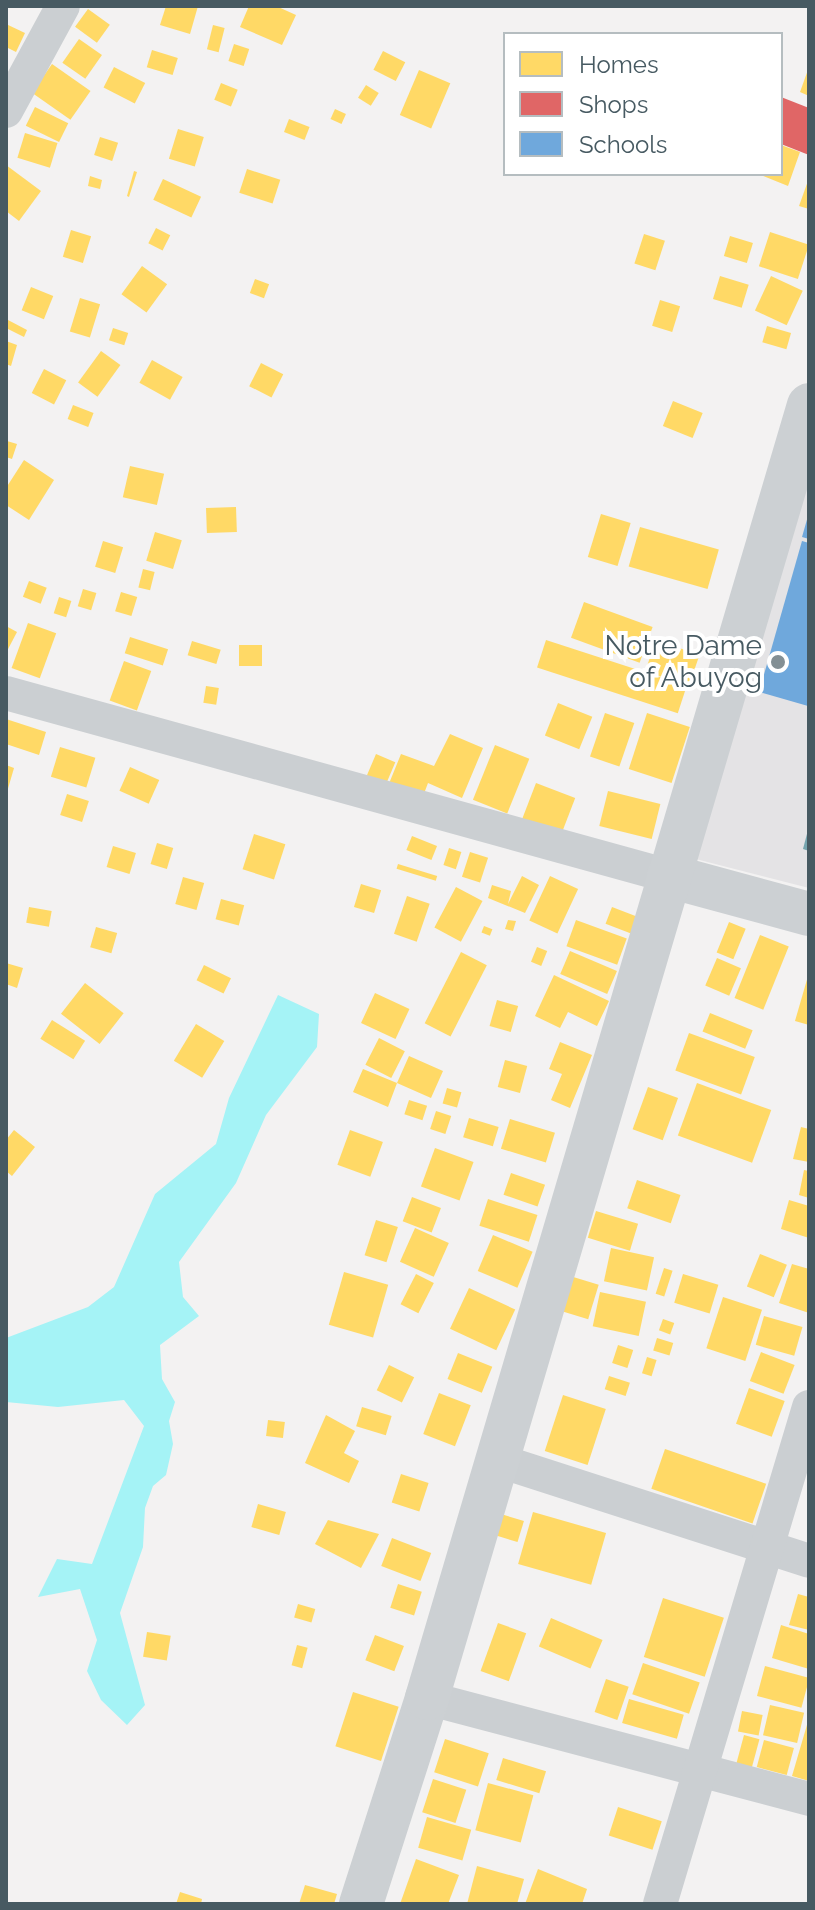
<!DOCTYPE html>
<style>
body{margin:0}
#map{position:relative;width:815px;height:1910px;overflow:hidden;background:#f3f2f2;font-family:Raleway,sans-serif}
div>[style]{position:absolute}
.education>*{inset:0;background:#e4e3e5}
.water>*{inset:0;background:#a5f3f6}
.homes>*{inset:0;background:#ffd966;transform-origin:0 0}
.shops>*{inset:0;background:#e06666}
.schools>*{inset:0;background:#6fa8dc}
.public>*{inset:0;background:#76a5af}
.street>*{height:34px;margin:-17px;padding:0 17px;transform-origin:17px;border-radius:17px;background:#cbcfd2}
.secondary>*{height:44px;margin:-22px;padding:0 22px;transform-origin:22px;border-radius:22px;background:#ccd0d3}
.dots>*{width:22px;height:22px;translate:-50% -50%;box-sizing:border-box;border:4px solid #fff;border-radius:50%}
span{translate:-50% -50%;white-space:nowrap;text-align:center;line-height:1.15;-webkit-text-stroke:8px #fff;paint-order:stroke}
.poi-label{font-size:28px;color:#475a62}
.right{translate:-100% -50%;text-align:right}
.frame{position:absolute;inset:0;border:8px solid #475a62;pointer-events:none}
.legend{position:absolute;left:503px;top:32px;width:280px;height:144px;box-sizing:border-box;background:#fff;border:2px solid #b5bdc0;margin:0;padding:10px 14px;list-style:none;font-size:24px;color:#475a62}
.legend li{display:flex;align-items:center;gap:16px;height:40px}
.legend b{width:40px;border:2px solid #b5bdc0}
</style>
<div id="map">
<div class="education">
<i style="clip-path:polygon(809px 469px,809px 888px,684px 856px)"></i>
</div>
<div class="water">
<i style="clip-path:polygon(278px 995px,319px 1014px,317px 1047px,266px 1115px,236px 1183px,179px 1262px,183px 1297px,199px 1316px,160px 1345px,162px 1379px,175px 1402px,169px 1421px,173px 1444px,166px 1475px,153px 1486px,145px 1508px,143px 1547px,120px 1613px,145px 1705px,127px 1725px,101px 1700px,87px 1671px,97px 1640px,80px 1589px,38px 1597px,57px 1559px,92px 1564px,144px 1426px,124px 1400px,58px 1407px,6px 1402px,6px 1338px,88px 1307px,114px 1287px,155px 1194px,216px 1144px,229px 1098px)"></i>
</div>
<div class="homes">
<i style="clip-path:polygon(166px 6px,198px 6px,190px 34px,160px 25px)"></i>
<i style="clip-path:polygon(249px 6px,276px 6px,296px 15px,282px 45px,240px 27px)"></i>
<i style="left:88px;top:9px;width:27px;height:22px;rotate:36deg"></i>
<i style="clip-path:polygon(6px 24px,25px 33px,16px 52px,6px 47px)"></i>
<i style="left:213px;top:25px;width:12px;height:25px;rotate:14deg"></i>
<i style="left:79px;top:39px;width:28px;height:29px;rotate:35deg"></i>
<i style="left:234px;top:44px;width:16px;height:18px;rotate:18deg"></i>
<i style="left:152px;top:50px;width:27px;height:18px;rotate:17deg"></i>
<i style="left:383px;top:51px;width:25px;height:21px;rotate:27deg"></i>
<i style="left:52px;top:64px;width:47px;height:35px;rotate:35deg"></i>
<i style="left:114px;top:67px;width:35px;height:23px;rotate:27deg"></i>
<i style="clip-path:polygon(809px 67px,809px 96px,800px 92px)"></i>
<i style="left:419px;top:70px;width:34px;height:49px;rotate:23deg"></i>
<i style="left:221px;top:83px;width:18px;height:18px;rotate:22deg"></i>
<i style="left:366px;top:85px;width:15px;height:15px;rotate:32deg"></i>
<i style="left:35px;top:107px;width:37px;height:21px;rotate:26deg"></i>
<i style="left:335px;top:109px;width:12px;height:11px;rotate:24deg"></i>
<i style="left:289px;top:119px;width:22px;height:14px;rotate:21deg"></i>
<i style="left:178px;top:129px;width:27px;height:31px;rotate:17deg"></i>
<i style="left:25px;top:133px;width:34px;height:26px;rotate:17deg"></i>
<i style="left:100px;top:137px;width:19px;height:19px;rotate:18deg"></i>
<i style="clip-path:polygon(781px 145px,800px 152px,788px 186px,758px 174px,781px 174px)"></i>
<i style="clip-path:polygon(6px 165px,41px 191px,19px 221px,6px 211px)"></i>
<i style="left:247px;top:169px;width:35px;height:25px;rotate:18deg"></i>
<i style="clip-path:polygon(134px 171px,137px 172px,129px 197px,127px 196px)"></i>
<i style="clip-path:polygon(90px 176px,102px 180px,100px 189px,88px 186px)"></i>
<i style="clip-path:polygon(809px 178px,809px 209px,799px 206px)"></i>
<i style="left:163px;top:179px;width:42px;height:23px;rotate:25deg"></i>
<i style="left:156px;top:228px;width:16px;height:17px;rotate:27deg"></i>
<i style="left:71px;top:230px;width:21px;height:28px;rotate:17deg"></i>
<i style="left:770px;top:232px;width:41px;height:36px;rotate:18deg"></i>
<i style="left:644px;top:234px;width:22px;height:31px;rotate:18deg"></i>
<i style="left:730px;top:236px;width:24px;height:21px;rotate:17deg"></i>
<i style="left:142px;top:266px;width:31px;height:35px;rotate:36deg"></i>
<i style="left:720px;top:276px;width:30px;height:24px;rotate:17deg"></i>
<i style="left:771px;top:276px;width:35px;height:38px;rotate:25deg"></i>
<i style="left:255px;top:279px;width:15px;height:15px;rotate:20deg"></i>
<i style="left:31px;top:287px;width:24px;height:25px;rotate:22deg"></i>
<i style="left:80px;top:298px;width:21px;height:35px;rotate:17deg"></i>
<i style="left:660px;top:300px;width:21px;height:27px;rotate:17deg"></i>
<i style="clip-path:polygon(8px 320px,27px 330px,24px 337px,6px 328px)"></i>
<i style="left:767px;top:326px;width:25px;height:17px;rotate:16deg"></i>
<i style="left:113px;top:328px;width:16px;height:13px;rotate:18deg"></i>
<i style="clip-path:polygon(6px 341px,17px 345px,11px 366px,6px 364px)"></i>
<i style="left:101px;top:351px;width:24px;height:39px;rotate:36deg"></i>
<i style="left:152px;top:360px;width:35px;height:26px;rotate:29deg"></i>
<i style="left:261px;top:363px;width:25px;height:26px;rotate:27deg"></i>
<i style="left:44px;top:369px;width:25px;height:27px;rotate:27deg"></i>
<i style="left:673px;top:401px;width:32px;height:27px;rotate:22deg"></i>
<i style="left:73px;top:405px;width:22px;height:15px;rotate:21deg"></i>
<i style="clip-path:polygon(7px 441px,17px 444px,12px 459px,6px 457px)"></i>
<i style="clip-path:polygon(24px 460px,54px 480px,29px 520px,6px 505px,6px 488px)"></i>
<i style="left:130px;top:466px;width:35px;height:32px;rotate:13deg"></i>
<i style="left:236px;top:507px;width:25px;height:30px;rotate:88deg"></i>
<i style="left:601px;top:514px;width:31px;height:45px;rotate:17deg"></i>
<i style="left:640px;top:527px;width:82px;height:41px;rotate:16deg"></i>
<i style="left:155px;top:532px;width:28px;height:30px;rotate:17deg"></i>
<i style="left:103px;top:541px;width:21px;height:27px;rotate:17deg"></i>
<i style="left:143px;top:569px;width:12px;height:19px;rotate:14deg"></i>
<i style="left:29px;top:581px;width:19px;height:17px;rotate:21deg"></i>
<i style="left:83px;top:589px;width:14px;height:18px;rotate:17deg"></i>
<i style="left:121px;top:592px;width:17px;height:20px;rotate:17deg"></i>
<i style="left:59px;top:597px;width:13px;height:17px;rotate:18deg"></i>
<i style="left:584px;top:602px;width:73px;height:38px;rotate:20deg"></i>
<i style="left:28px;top:623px;width:30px;height:48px;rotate:20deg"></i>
<i style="clip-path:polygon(6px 626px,17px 632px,6px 653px)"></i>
<i style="left:130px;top:637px;width:40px;height:17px;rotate:18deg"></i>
<i style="left:546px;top:640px;width:148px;height:29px;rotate:18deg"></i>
<i style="left:656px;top:640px;width:46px;height:33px;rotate:19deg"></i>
<i style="left:192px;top:641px;width:30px;height:15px;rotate:17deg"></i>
<i style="left:239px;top:645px;width:23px;height:21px"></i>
<i style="left:124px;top:661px;width:29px;height:42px;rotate:20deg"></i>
<i style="left:206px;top:686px;width:13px;height:17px;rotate:9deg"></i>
<i style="left:558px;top:703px;width:37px;height:35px;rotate:22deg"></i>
<i style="left:605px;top:713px;width:31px;height:46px;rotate:19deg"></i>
<i style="left:647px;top:713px;width:45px;height:59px;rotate:18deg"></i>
<i style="clip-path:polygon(6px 719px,46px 732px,39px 755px,6px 744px)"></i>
<i style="clip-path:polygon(450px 734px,483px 748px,462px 798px,428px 783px,422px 799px,388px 786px,401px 754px,434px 766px)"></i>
<i style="left:495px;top:745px;width:37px;height:59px;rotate:22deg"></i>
<i style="left:60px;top:747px;width:37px;height:31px;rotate:17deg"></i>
<i style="left:376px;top:754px;width:21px;height:30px;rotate:23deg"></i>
<i style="clip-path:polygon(6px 765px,14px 768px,7px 792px,6px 792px)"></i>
<i style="left:130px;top:767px;width:32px;height:26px;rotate:24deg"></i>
<i style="left:536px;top:783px;width:42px;height:41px;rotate:21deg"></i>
<i style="left:608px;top:791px;width:54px;height:36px;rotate:14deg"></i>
<i style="left:67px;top:794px;width:23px;height:22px;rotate:18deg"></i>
<i style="left:254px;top:834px;width:33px;height:37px;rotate:18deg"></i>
<i style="left:412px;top:836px;width:27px;height:15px;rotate:22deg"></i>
<i style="left:157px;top:843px;width:17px;height:22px;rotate:17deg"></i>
<i style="left:113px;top:846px;width:24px;height:22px;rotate:17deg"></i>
<i style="left:449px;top:848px;width:13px;height:18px;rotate:18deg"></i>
<i style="left:470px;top:852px;width:19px;height:26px;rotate:18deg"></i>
<i style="left:398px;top:864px;width:41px;height:5px;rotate:17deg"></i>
<i style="clip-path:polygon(522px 876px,539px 885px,525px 913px,488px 898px,492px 885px,511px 891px,508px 904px)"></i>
<i style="left:550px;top:876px;width:31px;height:49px;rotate:25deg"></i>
<i style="left:183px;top:877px;width:22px;height:28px;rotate:16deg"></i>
<i style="left:361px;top:884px;width:21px;height:24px;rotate:17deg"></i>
<i style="left:456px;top:887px;width:30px;height:46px;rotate:28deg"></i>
<i style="left:407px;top:896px;width:24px;height:40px;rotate:19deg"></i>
<i style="left:221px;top:899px;width:24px;height:21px;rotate:15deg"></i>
<i style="left:29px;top:907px;width:23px;height:16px;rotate:10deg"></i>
<i style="left:612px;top:907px;width:30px;height:18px;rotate:21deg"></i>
<i style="clip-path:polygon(508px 920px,516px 921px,513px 931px,505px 929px)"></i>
<i style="left:576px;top:920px;width:54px;height:28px;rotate:20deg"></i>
<i style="left:729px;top:922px;width:18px;height:33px;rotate:22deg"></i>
<i style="left:484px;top:926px;width:9px;height:7px;rotate:21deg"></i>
<i style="left:96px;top:927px;width:22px;height:21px;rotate:16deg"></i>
<i style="left:760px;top:935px;width:31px;height:68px;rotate:22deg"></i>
<i style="left:537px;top:947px;width:11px;height:16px;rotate:22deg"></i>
<i style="left:570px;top:951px;width:51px;height:25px;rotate:23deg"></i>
<i style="left:461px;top:952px;width:29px;height:80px;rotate:27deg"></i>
<i style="left:717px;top:958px;width:26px;height:30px;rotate:23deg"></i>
<i style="clip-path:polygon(6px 963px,23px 968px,17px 988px,6px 984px)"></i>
<i style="left:204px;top:965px;width:30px;height:17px;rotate:26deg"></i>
<i style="clip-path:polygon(554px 975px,609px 1001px,597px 1026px,568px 1012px,560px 1028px,535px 1016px)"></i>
<i style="clip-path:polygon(808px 976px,809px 976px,809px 1025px,795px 1021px)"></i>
<i style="left:85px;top:983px;width:49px;height:39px;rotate:38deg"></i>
<i style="left:375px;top:993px;width:38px;height:33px;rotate:25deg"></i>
<i style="left:497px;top:1000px;width:22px;height:27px;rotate:16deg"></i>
<i style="left:710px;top:1013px;width:46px;height:20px;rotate:22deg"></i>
<i style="left:52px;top:1020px;width:39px;height:22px;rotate:32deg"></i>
<i style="left:196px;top:1024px;width:33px;height:43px;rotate:31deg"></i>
<i style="left:689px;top:1033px;width:70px;height:40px;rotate:20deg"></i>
<i style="left:379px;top:1038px;width:29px;height:30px;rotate:27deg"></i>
<i style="clip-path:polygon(560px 1042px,592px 1055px,570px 1108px,551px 1100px,562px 1074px,549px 1069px)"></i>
<i style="clip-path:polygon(409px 1056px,443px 1071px,431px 1098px,397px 1083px,388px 1107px,353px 1092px,363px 1069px,397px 1083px)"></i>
<i style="left:505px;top:1060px;width:23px;height:28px;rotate:15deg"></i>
<i style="left:697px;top:1083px;width:79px;height:56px;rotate:20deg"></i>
<i style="left:648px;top:1087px;width:32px;height:45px;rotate:20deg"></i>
<i style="left:447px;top:1088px;width:15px;height:16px;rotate:16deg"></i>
<i style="left:409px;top:1100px;width:19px;height:15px;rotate:18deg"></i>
<i style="left:436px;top:1111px;width:16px;height:19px;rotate:18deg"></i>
<i style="left:469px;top:1118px;width:31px;height:20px;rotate:17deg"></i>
<i style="left:510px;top:1119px;width:47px;height:31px;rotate:17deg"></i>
<i style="clip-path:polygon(801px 1127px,809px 1129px,809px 1162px,793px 1159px)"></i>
<i style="clip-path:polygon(14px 1130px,35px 1147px,12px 1176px,6px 1171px,6px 1140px)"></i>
<i style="left:350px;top:1130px;width:35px;height:37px;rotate:20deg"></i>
<i style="left:435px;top:1148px;width:41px;height:41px;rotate:20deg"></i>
<i style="clip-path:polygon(804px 1170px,809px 1171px,809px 1198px,799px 1195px)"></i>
<i style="left:511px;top:1173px;width:36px;height:23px;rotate:19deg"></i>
<i style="left:637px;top:1180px;width:46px;height:30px;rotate:19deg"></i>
<i style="left:412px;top:1197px;width:31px;height:26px;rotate:21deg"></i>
<i style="left:488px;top:1199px;width:52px;height:28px;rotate:18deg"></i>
<i style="clip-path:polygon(789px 1200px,809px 1206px,809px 1238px,781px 1229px)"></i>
<i style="left:596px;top:1211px;width:44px;height:28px;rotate:17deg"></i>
<i style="left:376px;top:1220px;width:23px;height:37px;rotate:18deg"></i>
<i style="left:415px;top:1228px;width:37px;height:37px;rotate:24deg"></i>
<i style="left:493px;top:1235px;width:43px;height:39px;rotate:23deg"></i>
<i style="left:611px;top:1248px;width:44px;height:34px;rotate:12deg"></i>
<i style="left:760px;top:1254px;width:29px;height:35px;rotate:22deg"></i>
<i style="clip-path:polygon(792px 1264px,809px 1269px,809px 1313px,779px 1303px)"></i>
<i style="left:664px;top:1268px;width:9px;height:27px;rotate:18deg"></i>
<i style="left:344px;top:1272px;width:46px;height:55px;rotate:16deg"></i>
<i style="left:416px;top:1274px;width:20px;height:34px;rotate:27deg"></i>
<i style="left:683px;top:1274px;width:37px;height:30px;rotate:17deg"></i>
<i style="left:570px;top:1276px;width:30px;height:36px;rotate:17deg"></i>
<i style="left:469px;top:1288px;width:51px;height:45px;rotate:25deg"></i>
<i style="left:600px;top:1292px;width:47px;height:35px;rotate:12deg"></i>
<i style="left:723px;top:1297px;width:41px;height:54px;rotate:18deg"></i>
<i style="left:764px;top:1316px;width:40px;height:30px;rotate:16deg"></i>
<i style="left:663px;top:1319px;width:12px;height:12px;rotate:20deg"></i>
<i style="left:657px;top:1338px;width:17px;height:13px;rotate:17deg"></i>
<i style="left:618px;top:1345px;width:16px;height:19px;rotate:18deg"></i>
<i style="left:761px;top:1352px;width:36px;height:31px;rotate:21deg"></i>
<i style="left:458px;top:1353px;width:37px;height:28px;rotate:22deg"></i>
<i style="left:647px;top:1357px;width:10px;height:17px;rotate:17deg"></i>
<i style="left:389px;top:1365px;width:28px;height:28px;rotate:26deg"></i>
<i style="left:609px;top:1376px;width:22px;height:14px;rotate:18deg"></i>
<i style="left:749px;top:1388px;width:38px;height:38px;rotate:20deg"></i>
<i style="left:439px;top:1393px;width:34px;height:44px;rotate:21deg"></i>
<i style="left:563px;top:1395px;width:45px;height:59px;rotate:18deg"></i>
<i style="left:362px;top:1407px;width:31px;height:20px;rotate:17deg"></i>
<i style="clip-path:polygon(326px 1415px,355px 1431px,344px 1453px,359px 1461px,349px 1483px,305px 1463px)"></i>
<i style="left:268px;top:1420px;width:17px;height:16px;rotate:7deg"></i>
<i style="left:665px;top:1449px;width:107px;height:42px;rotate:19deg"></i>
<i style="left:401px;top:1474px;width:29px;height:30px;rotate:18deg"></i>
<i style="left:258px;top:1504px;width:29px;height:24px;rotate:16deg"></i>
<i style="left:533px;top:1512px;width:76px;height:54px;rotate:16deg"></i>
<i style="left:501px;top:1514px;width:24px;height:22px;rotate:17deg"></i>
<i style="clip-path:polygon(328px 1520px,379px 1534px,361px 1568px,315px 1544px)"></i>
<i style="left:392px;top:1538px;width:42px;height:30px;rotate:21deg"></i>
<i style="left:398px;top:1584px;width:25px;height:25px;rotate:18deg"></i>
<i style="clip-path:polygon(798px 1594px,809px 1597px,809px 1630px,789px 1625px)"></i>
<i style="left:663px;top:1598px;width:64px;height:62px;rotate:18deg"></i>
<i style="left:298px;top:1604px;width:18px;height:14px;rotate:16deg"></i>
<i style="left:551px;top:1618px;width:56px;height:31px;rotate:23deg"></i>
<i style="left:498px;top:1623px;width:30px;height:51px;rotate:20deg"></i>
<i style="clip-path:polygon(781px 1625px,809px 1634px,809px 1669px,772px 1658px)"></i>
<i style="left:147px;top:1632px;width:24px;height:25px;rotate:9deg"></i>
<i style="left:375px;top:1635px;width:31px;height:27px;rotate:21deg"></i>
<i style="left:297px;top:1645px;width:11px;height:21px;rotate:15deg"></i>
<i style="left:643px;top:1663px;width:60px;height:33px;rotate:19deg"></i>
<i style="left:765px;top:1666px;width:46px;height:31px;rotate:15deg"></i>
<i style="left:606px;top:1679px;width:24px;height:35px;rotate:19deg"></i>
<i style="left:353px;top:1692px;width:48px;height:57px;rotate:18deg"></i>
<i style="left:629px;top:1699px;width:57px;height:25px;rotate:16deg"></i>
<i style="left:770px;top:1705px;width:35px;height:31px;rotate:13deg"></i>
<i style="left:742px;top:1711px;width:21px;height:21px;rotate:11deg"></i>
<i style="clip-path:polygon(809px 1718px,809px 1781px,792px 1776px)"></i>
<i style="left:744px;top:1735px;width:16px;height:30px;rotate:15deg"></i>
<i style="left:445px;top:1739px;width:46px;height:35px;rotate:18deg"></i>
<i style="left:764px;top:1740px;width:31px;height:28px;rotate:15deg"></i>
<i style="left:503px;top:1758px;width:45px;height:23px;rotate:17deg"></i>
<i style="left:433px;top:1779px;width:35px;height:35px;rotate:18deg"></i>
<i style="left:488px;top:1783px;width:47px;height:49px;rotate:15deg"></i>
<i style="left:618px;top:1807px;width:46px;height:30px;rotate:18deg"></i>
<i style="left:427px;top:1817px;width:46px;height:32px;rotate:16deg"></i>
<i style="clip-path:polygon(416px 1859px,459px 1875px,448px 1904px,400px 1904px)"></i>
<i style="clip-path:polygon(477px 1866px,524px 1879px,517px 1904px,467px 1904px)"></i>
<i style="clip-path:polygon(538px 1869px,587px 1889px,582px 1904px,525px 1904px)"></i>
<i style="clip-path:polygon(305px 1885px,337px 1894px,334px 1904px,299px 1904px)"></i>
<i style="clip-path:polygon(180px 1892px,202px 1899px,201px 1904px,176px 1904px)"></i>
</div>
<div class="shops">
<i style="clip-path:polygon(781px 97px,809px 108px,809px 155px,781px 144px)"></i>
</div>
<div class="schools">
<i style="clip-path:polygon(808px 516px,809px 516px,809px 539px,802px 537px)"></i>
<i style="clip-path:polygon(802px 541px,809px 543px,808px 706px,759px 692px)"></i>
</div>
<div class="public">
<i style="clip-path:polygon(808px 830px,809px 830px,809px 851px,803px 849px)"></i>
</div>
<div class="street">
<i style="left:6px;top:111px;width:119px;rotate:-61.5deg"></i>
<i style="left:6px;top:693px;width:688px;rotate:15.43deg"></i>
<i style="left:497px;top:1460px;width:328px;rotate:17.9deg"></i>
<i style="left:427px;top:1698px;width:395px;rotate:14.8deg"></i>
<i style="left:660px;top:1904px;width:519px;rotate:-73.31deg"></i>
</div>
<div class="secondary">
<i style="left:669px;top:876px;width:145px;rotate:15.2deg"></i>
<i style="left:361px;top:1904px;width:216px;rotate:-72.2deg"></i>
<i style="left:427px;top:1698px;width:1348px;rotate:-73.54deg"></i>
</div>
<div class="dots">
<i style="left:778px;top:662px;background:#838f94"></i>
</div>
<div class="poi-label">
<span class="right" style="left:762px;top:662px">Notre Dame<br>of Abuyog</span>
</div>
<div class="frame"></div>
<ul class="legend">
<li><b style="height:22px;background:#ffd966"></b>Homes</li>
<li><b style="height:22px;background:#e06666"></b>Shops</li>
<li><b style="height:22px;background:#6fa8dc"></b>Schools</li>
</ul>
</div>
